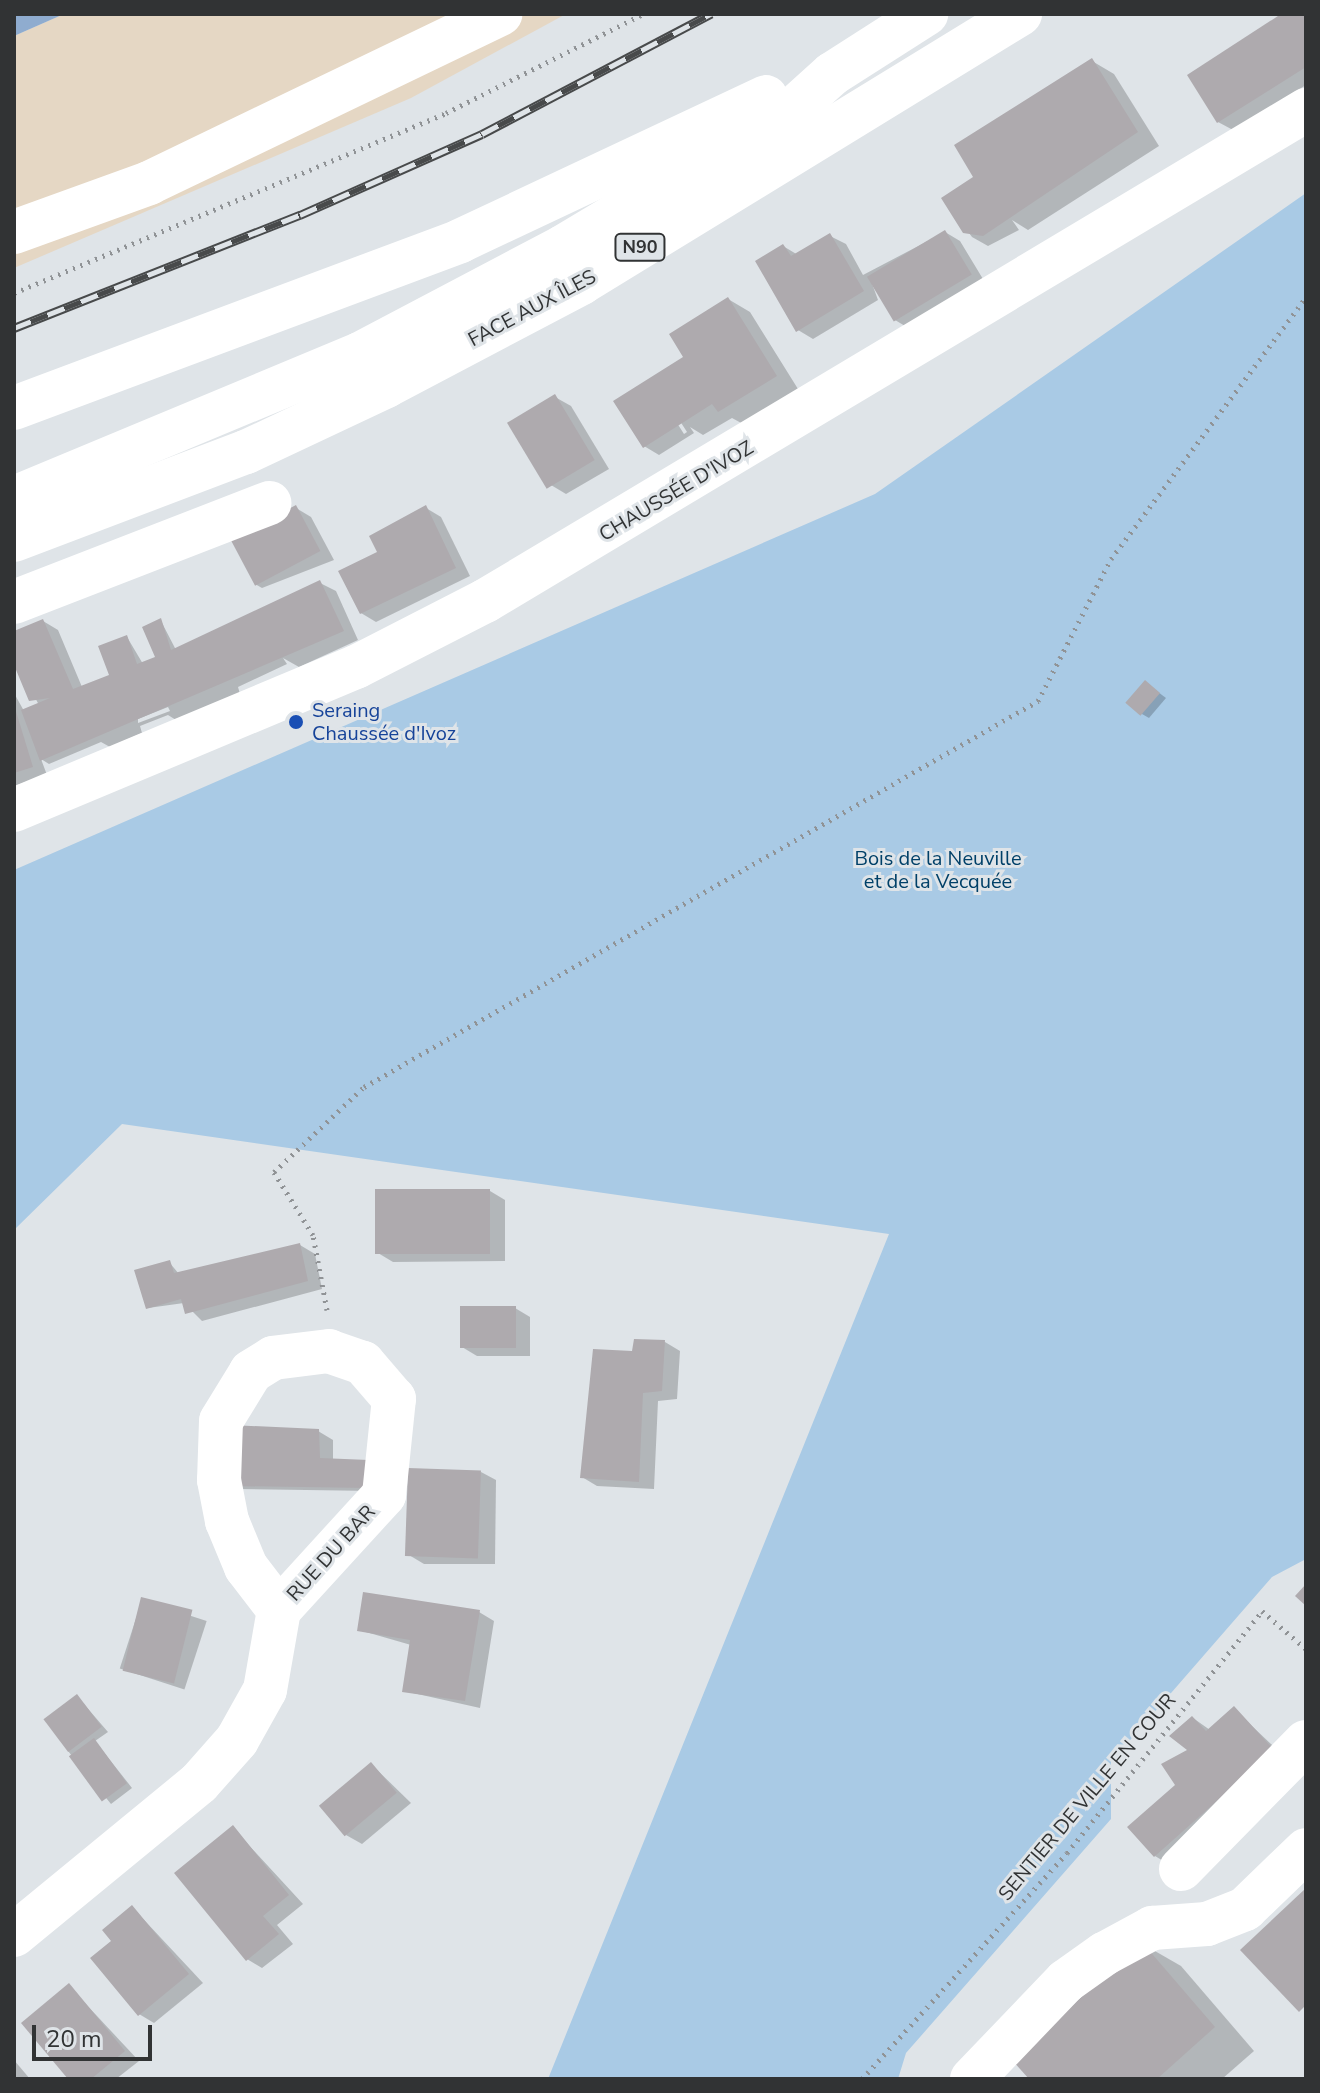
<!DOCTYPE html>
<meta charset="utf-8">
<style>
body{margin:0}
#map{position:relative;width:1320px;height:2093px;overflow:hidden;background:#dfe4e8;font-family:"Nunito Sans",sans-serif}
div>[style]{position:absolute}
.industrial>*{inset:0;background:#e5d7c4}
.green>*{inset:0;background:#a9cae5}
.water>*{inset:0;background:#8faccf}
.shadow>*{inset:0;background:#0003;transform-origin:0 0}
.building>*{inset:0;background:#aeaaae;transform-origin:0 0}
.path>*{height:5px;margin-top:-2.5px;transform-origin:0;background:repeating-linear-gradient(90deg,#909396 0 2px,transparent 0 8px)}
.minor>*{height:44px;margin:-22px;padding:0 22px;transform-origin:22px;border-radius:22px;background:#fff}
.major>*{height:44px;margin:-22px;padding:0 22px;transform-origin:22px;border-radius:22px;background:#fff}
.highway>*{height:44px;margin:-22px;padding:0 22px;transform-origin:22px;border-radius:22px;background:#fff}
.rail>*{height:9px;margin-top:-4.5px;transform-origin:0;background:repeating-linear-gradient(90deg,#dfe4e8 0 18px,#484a4b 0 36px);box-sizing:border-box;border-block:2px solid #484a4b}
.dots>*{width:22px;height:22px;translate:-50% -50%;box-sizing:border-box;border:4px solid #dfe4e8;border-radius:50%}
span{translate:-50% -50%;white-space:nowrap;text-align:center;line-height:1.15;-webkit-text-stroke:6px #dfe4e8;paint-order:stroke}
.shield-label span{padding:2px 6px;background:#dfe4e8;border:2px solid;border-radius:6px;-webkit-text-stroke-width:0}
.shield-label{font-size:18px;color:#313334;font-weight:700}
.street-label{font-size:20px;color:#313334}
.transit-label{font-size:20px;color:#164399}
.left{translate:0 -50%;text-align:left}
.park-label{font-size:20px;color:#004068}
.frame{position:absolute;inset:0;border:16px solid #313334;pointer-events:none}
.scale{position:absolute;left:32px;top:2025px;width:120px;height:36px;box-sizing:border-box;border:4px solid #313334;border-top:0;padding-left:10px;font-size:24px;line-height:28px;white-space:nowrap;color:#313334;-webkit-text-stroke:6px #dfe4e8;paint-order:stroke}
</style>
<div id="map">
<div class="industrial">
<i style="clip-path:polygon(64px 14px,566px 14px,411px 98px,14px 268px,14px 36px)"></i>
</div>
<div class="green">
<i style="clip-path:polygon(1306px 193px,1306px 1559px,1272px 1577px,1111px 1762px,1111px 1819px,906px 2053px,898px 2079px,548px 2079px,889px 1234px,122px 1124px,14px 1230px,14px 870px,875px 494px)"></i>
</div>
<div class="water">
<i style="clip-path:polygon(14px 14px,64px 14px,14px 36px)"></i>
</div>
<div class="shadow">
<i style="clip-path:polygon(1290px 14px,1306px 14px,1306px 85px,1233px 130px,1218px 122px)"></i>
<i style="clip-path:polygon(1092px 61px,1114px 74px,1159px 146px,1028px 230px,1012px 220px,1019px 230px,988px 246px,972px 237px,943px 198px,973px 180px)"></i>
<i style="clip-path:polygon(945px 232px,960px 241px,986px 284px,910px 329px,895px 320px,870px 278px,878px 300px,813px 339px,798px 330px,783px 246px,798px 255px,830px 236px,846px 244px,863px 275px)"></i>
<i style="clip-path:polygon(evenodd,728px 299px,750px 312px,798px 389px,743px 424px,732px 418px,703px 435px,690px 427px,694px 433px,659px 455px,644px 446px,616px 402px,685px 358px,672px 334px,728px 299px,656px 390px,660px 390px,687px 432px,684px 434px,656px 390px)"></i>
<i style="clip-path:polygon(555px 397px,571px 406px,609px 469px,566px 494px,551px 485px)"></i>
<i style="clip-path:polygon(296px 508px,311px 517px,334px 560px,262px 588px,255px 584px)"></i>
<i style="clip-path:polygon(426px 508px,441px 517px,470px 576px,376px 622px,361px 613px,380px 553px)"></i>
<i style="clip-path:polygon(evenodd,320px 583px,336px 591px,358px 640px,299px 667px,283px 658px,287px 664px,238px 687px,240px 694px,176px 720px,168px 715px,140px 726px,142px 733px,110px 747px,101px 742px,49px 764px,41px 759px,47px 775px,14px 786px,14px 693px,24px 711px,39px 705px,14px 659px,14px 633px,43px 621px,58px 630px,82px 687px,112px 676px,127px 637px,143px 664px,160px 657px,161px 621px,176px 650px,320px 583px,168px 707px,170px 711px,138px 723px,138px 719px,168px 707px)"></i>
<i style="clip-path:polygon(1146px 683px,1166px 698px,1149px 718px,1142px 714px)"></i>
<i style="clip-path:polygon(490px 1191px,505px 1200px,505px 1261px,393px 1262px,378px 1253px)"></i>
<i style="clip-path:polygon(300px 1245px,315px 1254px,322px 1289px,202px 1321px,184px 1303px,148px 1308px,169px 1262px,179px 1274px)"></i>
<i style="clip-path:polygon(515px 1308px,530px 1317px,530px 1356px,477px 1356px,462px 1347px)"></i>
<i style="clip-path:polygon(665px 1342px,680px 1351px,677px 1399px,658px 1401px,654px 1489px,597px 1486px,582px 1477px,634px 1353px)"></i>
<i style="clip-path:polygon(318px 1431px,333px 1440px,333px 1460px,375px 1491px,238px 1489px)"></i>
<i style="clip-path:polygon(481px 1472px,496px 1480px,495px 1564px,424px 1564px,409px 1555px)"></i>
<i style="left:142px;top:1600px;width:68px;height:72px;rotate:18deg"></i>
<i style="clip-path:polygon(479px 1612px,494px 1621px,480px 1708px,404px 1691px,411px 1645px,359px 1630px)"></i>
<i style="clip-path:polygon(77px 1696px,108px 1732px,95px 1741px,132px 1788px,111px 1804px,68px 1751px)"></i>
<i style="clip-path:polygon(1234px 1709px,1288px 1760px,1170px 1865px,1155px 1856px,1190px 1750px,1193px 1718px,1210px 1730px)"></i>
<i style="clip-path:polygon(372px 1765px,411px 1803px,362px 1844px,346px 1835px)"></i>
<i style="clip-path:polygon(233px 1828px,303px 1904px,277px 1925px,293px 1944px,262px 1968px,247px 1959px)"></i>
<i style="clip-path:polygon(132px 1907px,203px 1983px,154px 2023px,139px 2014px)"></i>
<i style="clip-path:polygon(1141px 1943px,1181px 1966px,1254px 2051px,1222px 2079px,1031px 2079px)"></i>
<i style="clip-path:polygon(69px 1986px,139px 2061px,116px 2079px,71px 2079px)"></i>
<i style="clip-path:polygon(14px 2060px,30px 2079px,14px 2079px)"></i>
</div>
<div class="building">
<i style="clip-path:polygon(1281px 14px,1306px 14px,1306px 67px,1217px 123px,1187px 75px)"></i>
<i style="clip-path:polygon(1092px 58px,1138px 132px,983px 236px,963px 233px,941px 198px,973px 177px,954px 145px)"></i>
<i style="left:945px;top:230px;width:52px;height:91px;rotate:59deg"></i>
<i style="clip-path:polygon(830px 233px,864px 291px,796px 332px,755px 261px,783px 244px,791px 256px)"></i>
<i style="clip-path:polygon(728px 297px,777px 376px,718px 412px,712px 404px,643px 448px,613px 401px,683px 357px,669px 334px)"></i>
<i style="left:555px;top:394px;width:77px;height:56px;rotate:59deg"></i>
<i style="left:296px;top:505px;width:52px;height:74px;rotate:62deg"></i>
<i style="clip-path:polygon(426px 505px,456px 568px,360px 614px,338px 571px,377px 552px,369px 536px)"></i>
<i style="clip-path:polygon(320px 580px,344px 631px,40px 761px,21px 710px,50px 698px,29px 701px,14px 665px,14px 631px,43px 619px,73px 689px,109px 675px,98px 646px,127px 635px,137px 664px,155px 657px,142px 627px,161px 618px,171px 650px)"></i>
<i style="left:1145px;top:680px;width:20px;height:30px;rotate:41deg"></i>
<i style="clip-path:polygon(14px 705px,33px 767px,14px 773px)"></i>
<i style="left:490px;top:1189px;width:65px;height:115px;rotate:90deg"></i>
<i style="clip-path:polygon(300px 1243px,308px 1281px,185px 1314px,181px 1299px,146px 1309px,134px 1270px,170px 1260px,174px 1273px)"></i>
<i style="left:460px;top:1306px;width:56px;height:42px"></i>
<i style="clip-path:polygon(634px 1339px,665px 1340px,662px 1391px,643px 1393px,639px 1482px,580px 1478px,593px 1349px,632px 1351px)"></i>
<i style="clip-path:polygon(231px 1425px,319px 1429px,320px 1458px,369px 1460px,369px 1488px,229px 1486px)"></i>
<i style="left:408px;top:1468px;width:73px;height:88px;rotate:2deg"></i>
<i style="clip-path:polygon(1306px 1584px,1306px 1606px,1295px 1596px)"></i>
<i style="clip-path:polygon(363px 1592px,480px 1610px,465px 1701px,402px 1692px,410px 1640px,357px 1631px)"></i>
<i style="left:141px;top:1597px;width:53px;height:76px;rotate:14deg"></i>
<i style="left:77px;top:1694px;width:41px;height:42px;rotate:53deg"></i>
<i style="clip-path:polygon(1234px 1706px,1274px 1750px,1154px 1857px,1127px 1827px,1175px 1785px,1161px 1764px,1187px 1750px,1169px 1736px,1192px 1716px,1206px 1731px)"></i>
<i style="left:94px;top:1738px;width:56px;height:31px;rotate:54deg"></i>
<i style="left:371px;top:1762px;width:40px;height:68px;rotate:50deg"></i>
<i style="clip-path:polygon(233px 1825px,289px 1895px,263px 1916px,279px 1934px,246px 1961px,174px 1873px)"></i>
<i style="clip-path:polygon(1306px 1888px,1306px 2005px,1299px 2012px,1240px 1950px)"></i>
<i style="clip-path:polygon(132px 1905px,189px 1974px,138px 2016px,90px 1958px,111px 1941px,102px 1930px)"></i>
<i style="clip-path:polygon(1141px 1941px,1215px 2027px,1157px 2079px,1029px 2079px,1013px 2061px)"></i>
<i style="clip-path:polygon(69px 1983px,125px 2051px,91px 2079px,68px 2079px,21px 2023px)"></i>
</div>
<div class="path">
<i style="left:14px;top:293px;width:468px;rotate:-22.6deg"></i>
<i style="left:446px;top:113px;width:220px;rotate:-26.7deg"></i>
<i style="left:327px;top:1310px;width:76px;rotate:-100.6deg"></i>
<i style="left:313px;top:1235px;width:74px;rotate:-121.8deg"></i>
<i style="left:274px;top:1172px;width:124px;rotate:-43.4deg"></i>
<i style="left:364px;top:1087px;width:777px;rotate:-29.8deg"></i>
<i style="left:1038px;top:701px;width:160px;rotate:-62.8deg"></i>
<i style="left:1111px;top:559px;width:327px;rotate:-53.3deg"></i>
<i style="left:862px;top:2079px;width:305px;rotate:-47.8deg"></i>
<i style="left:1067px;top:1853px;width:311px;rotate:-51.1deg"></i>
<i style="left:1262px;top:1611px;width:58px;rotate:40.8deg"></i>
</div>
<div class="minor">
<i style="left:14px;top:232px;width:144px;rotate:-19.9deg"></i>
<i style="left:149px;top:183px;width:390px;rotate:-25.7deg"></i>
<i style="left:14px;top:602px;width:274px;rotate:-21.2deg"></i>
<i style="left:1181px;top:1869px;width:178px;rotate:-45.5deg"></i>
<i style="left:14px;top:1935px;width:239px;rotate:-39.4deg"></i>
<i style="left:199px;top:1783px;width:57px;rotate:-48.5deg"></i>
<i style="left:237px;top:1740px;width:57px;rotate:-60.8deg"></i>
<i style="left:265px;top:1690px;width:81px;rotate:-80.1deg"></i>
<i style="left:279px;top:1610px;width:156px;rotate:-47.6deg"></i>
<i style="left:384px;top:1495px;width:97px;rotate:-84.1deg"></i>
<i style="left:394px;top:1399px;width:48px;rotate:-130.7deg"></i>
<i style="left:363px;top:1363px;width:36px;rotate:-161deg"></i>
<i style="left:329px;top:1351px;width:56px;rotate:172.9deg"></i>
<i style="left:273px;top:1358px;width:26px;rotate:148deg"></i>
<i style="left:251px;top:1372px;width:57px;rotate:121.5deg"></i>
<i style="left:221px;top:1421px;width:59px;rotate:91.9deg"></i>
<i style="left:219px;top:1480px;width:42px;rotate:79deg"></i>
<i style="left:227px;top:1521px;width:50px;rotate:67.6deg"></i>
<i style="left:246px;top:1567px;width:54px;rotate:52.5deg"></i>
<i style="left:972px;top:2079px;width:136px;rotate:-46.2deg"></i>
<i style="left:1066px;top:1981px;width:47px;rotate:-35.4deg"></i>
<i style="left:1104px;top:1954px;width:55px;rotate:-28.4deg"></i>
<i style="left:1152px;top:1928px;width:55px;rotate:-4.2deg"></i>
<i style="left:1207px;top:1924px;width:41px;rotate:-21.5deg"></i>
<i style="left:1245px;top:1909px;width:85px;rotate:-44deg"></i>
</div>
<div class="major">
<i style="left:14px;top:810px;width:371px;rotate:-22.7deg"></i>
<i style="left:356px;top:667px;width:145px;rotate:-27.1deg"></i>
<i style="left:485px;top:601px;width:957px;rotate:-30.88deg"></i>
</div>
<div class="highway">
<i style="left:14px;top:408px;width:476px;rotate:-20.5deg"></i>
<i style="left:460px;top:241px;width:338px;rotate:-25.2deg"></i>
<i style="left:14px;top:498px;width:375px;rotate:-22.6deg"></i>
<i style="left:360px;top:354px;width:229px;rotate:-27.8deg"></i>
<i style="left:563px;top:247px;width:267px;rotate:-30.9deg"></i>
<i style="left:792px;top:110px;width:54px;rotate:-42deg"></i>
<i style="left:832px;top:74px;width:112px;rotate:-32.6deg"></i>
<i style="left:14px;top:540px;width:248px;rotate:-20.8deg"></i>
<i style="left:246px;top:452px;width:155px;rotate:-25.2deg"></i>
<i style="left:386px;top:386px;width:221px;rotate:-27.8deg"></i>
<i style="left:581px;top:283px;width:515px;rotate:-31.5deg"></i>
</div>
<div class="rail">
<i style="left:14px;top:328px;width:308px;rotate:-21.6deg"></i>
<i style="left:300px;top:215px;width:199px;rotate:-24deg"></i>
<i style="left:482px;top:134px;width:259px;rotate:-27.7deg"></i>
</div>
<div class="dots">
<i style="left:296px;top:722px;background:#1a4fb4"></i>
</div>
<div class="shield-label">
<span style="left:640px;top:247px">N90</span>
</div>
<div class="street-label">
<span style="left:532px;top:308px;rotate:-28deg">FACE AUX ÎLES</span>
<span style="left:676px;top:491px;rotate:-31deg">CHAUSSÉE D'IVOZ</span>
<span style="left:331px;top:1553px;rotate:-48deg">RUE DU BAR</span>
<span style="left:1087px;top:1797px;rotate:-50deg">SENTIER DE VILLE EN COUR</span>
</div>
<div class="transit-label">
<span class="left" style="left:312px;top:722px">Seraing<br>Chaussée d'Ivoz</span>
</div>
<div class="park-label">
<span style="left:938px;top:870px">Bois de la Neuville<br>et de la Vecquée</span>
</div>
<div class="frame"></div>
<div class="scale">20 m</div>
</div>
